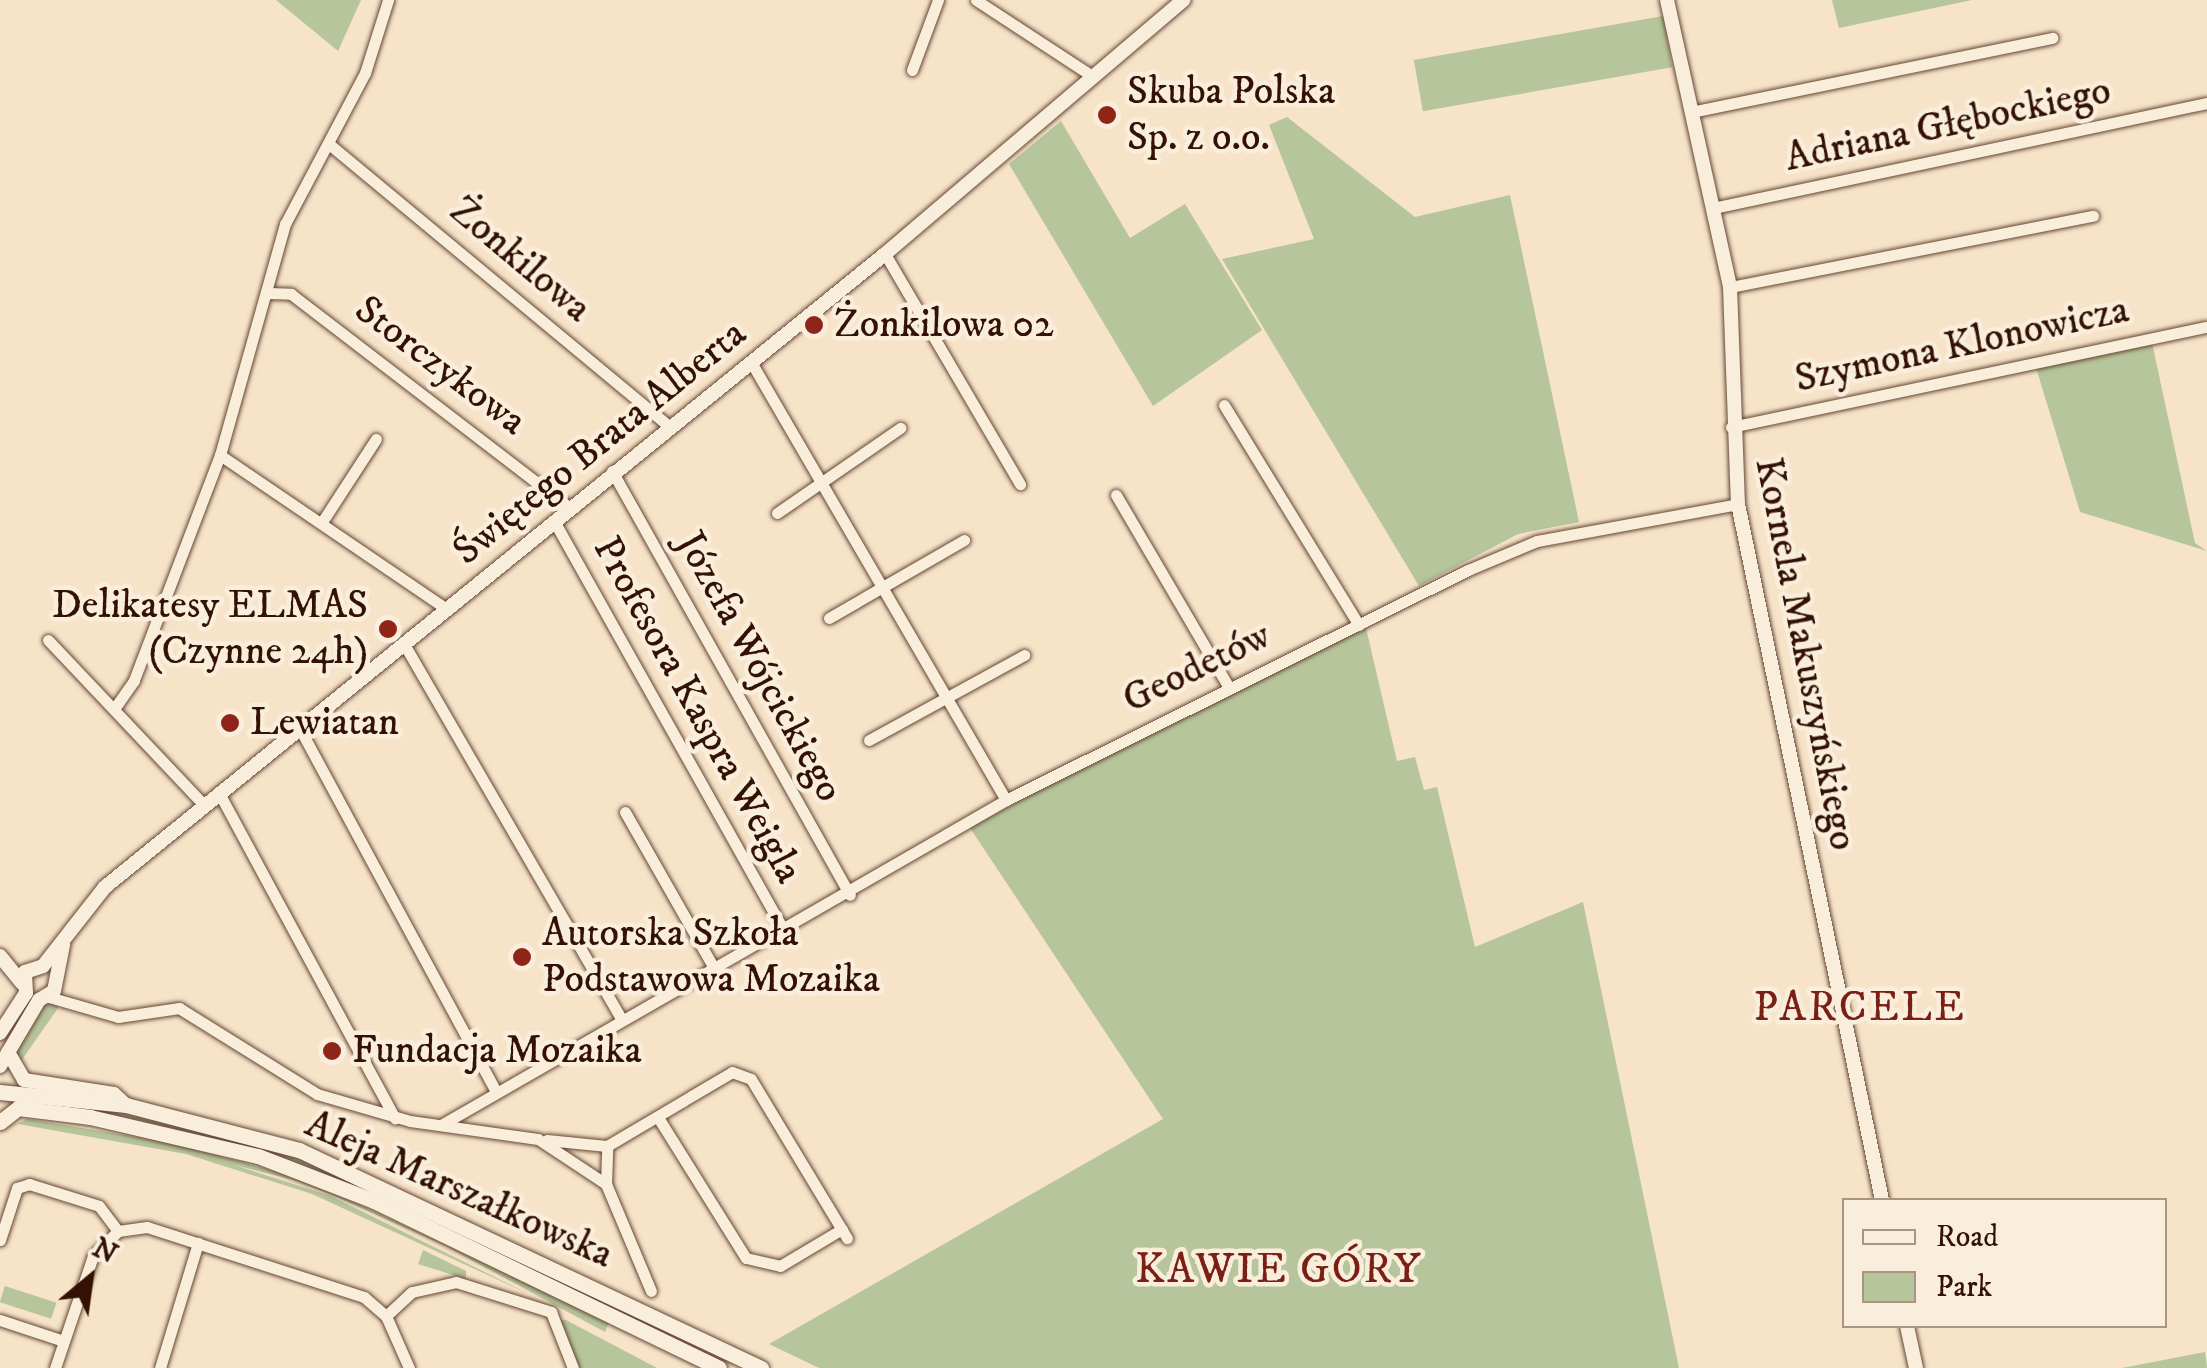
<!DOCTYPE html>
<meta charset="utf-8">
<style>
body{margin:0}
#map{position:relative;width:2207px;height:1368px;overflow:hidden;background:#f6e3c8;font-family:"IM FELL DW Pica",serif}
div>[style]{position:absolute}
.green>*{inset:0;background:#b6c59b;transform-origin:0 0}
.roads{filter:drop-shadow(0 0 2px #644634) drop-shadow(0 0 2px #644634)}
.minor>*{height:11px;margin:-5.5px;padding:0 5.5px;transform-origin:5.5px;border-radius:5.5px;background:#f9eddb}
.tertiary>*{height:14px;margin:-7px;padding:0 7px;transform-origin:7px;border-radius:7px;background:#f9eddb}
.secondary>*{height:15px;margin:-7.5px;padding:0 7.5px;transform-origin:7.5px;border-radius:7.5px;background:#f9eddb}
.dots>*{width:28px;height:28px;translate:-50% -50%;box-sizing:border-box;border:5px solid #f9eddb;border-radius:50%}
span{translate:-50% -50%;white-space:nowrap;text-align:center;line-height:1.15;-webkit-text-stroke:9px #f9eddb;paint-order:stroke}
.poi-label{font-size:40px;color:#331203}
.left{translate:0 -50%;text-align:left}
.right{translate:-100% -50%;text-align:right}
.street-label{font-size:40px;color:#331203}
.neighbourhood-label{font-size:42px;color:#7a1f14;letter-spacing:2.5px}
.legend{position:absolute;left:1842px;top:1198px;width:325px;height:130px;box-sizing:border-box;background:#f9eddb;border:2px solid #aa9585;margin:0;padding:12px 18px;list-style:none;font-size:30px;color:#331203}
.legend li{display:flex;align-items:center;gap:20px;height:50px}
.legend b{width:50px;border:2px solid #aa9585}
.north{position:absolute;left:40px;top:1228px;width:100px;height:100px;-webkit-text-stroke:8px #f9eddb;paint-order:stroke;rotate:29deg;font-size:28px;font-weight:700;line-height:40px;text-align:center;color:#331203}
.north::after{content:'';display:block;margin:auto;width:35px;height:45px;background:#331203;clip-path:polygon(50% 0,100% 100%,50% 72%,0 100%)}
</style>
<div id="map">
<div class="green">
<i style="clip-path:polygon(276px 0,361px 0,338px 51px)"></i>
<i style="clip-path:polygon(1832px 0,1972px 0,1839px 28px)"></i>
<i style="left:1663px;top:16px;width:52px;height:253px;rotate:80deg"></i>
<i style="clip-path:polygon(1287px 117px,1415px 217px,1510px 195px,1579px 522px,1518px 534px,1419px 586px,1222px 259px,1314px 239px,1269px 125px)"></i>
<i style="clip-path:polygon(1061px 121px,1130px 238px,1185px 204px,1262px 330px,1153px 406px,1009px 164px)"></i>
<i style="clip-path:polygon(2151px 338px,2195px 543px,2207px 551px,2080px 512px,2034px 361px)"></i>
<i style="clip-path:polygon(1366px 628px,1397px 761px,1415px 757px,1424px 790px,1437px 787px,1475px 947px,1583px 902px,1679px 1368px,819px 1368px,769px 1344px,1163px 1119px,970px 828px,1164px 721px)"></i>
<i style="clip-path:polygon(60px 1003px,56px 1011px,21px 1061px,15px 1054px,43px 1005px)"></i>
<i style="clip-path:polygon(4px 1098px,125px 1113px,283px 1150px,619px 1304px,615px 1312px,223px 1140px)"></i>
<i style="clip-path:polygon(27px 1119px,173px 1143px,310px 1181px,609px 1322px,605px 1332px,445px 1246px,332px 1195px,294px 1180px,234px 1165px,331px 1196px,529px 1294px,312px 1194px,186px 1154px,18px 1124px,0 1132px)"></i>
<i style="clip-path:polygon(423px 1250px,466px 1271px,466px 1279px,418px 1264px)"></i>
<i style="left:5px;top:1286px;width:54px;height:17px;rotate:18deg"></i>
<i style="clip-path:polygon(559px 1320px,566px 1320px,657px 1368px,577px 1368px)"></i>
<i style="clip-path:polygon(2205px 1352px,2207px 1368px,2122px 1368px)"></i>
</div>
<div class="roads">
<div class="minor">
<i style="left:976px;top:0;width:139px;rotate:33.2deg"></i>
<i style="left:912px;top:70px;width:75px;rotate:-69.6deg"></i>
<i style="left:1691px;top:112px;width:369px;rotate:-11.6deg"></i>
<i style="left:329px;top:144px;width:442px;rotate:39.7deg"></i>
<i style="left:1713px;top:208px;width:505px;rotate:-12deg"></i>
<i style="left:885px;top:254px;width:267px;rotate:59.6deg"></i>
<i style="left:1730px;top:287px;width:370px;rotate:-11.1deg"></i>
<i style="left:268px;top:293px;width:23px;rotate:2deg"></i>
<i style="left:291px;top:294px;width:350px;rotate:37.5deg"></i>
<i style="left:751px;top:362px;width:507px;rotate:59.79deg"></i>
<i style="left:1224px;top:405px;width:258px;rotate:58.5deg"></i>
<i style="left:1731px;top:427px;width:486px;rotate:-11.9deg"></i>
<i style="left:220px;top:455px;width:274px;rotate:34.2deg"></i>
<i style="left:612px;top:471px;width:486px;rotate:60.7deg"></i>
<i style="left:1116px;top:495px;width:221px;rotate:59.6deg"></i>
<i style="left:777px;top:513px;width:150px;rotate:-34.6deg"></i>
<i style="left:554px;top:521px;width:470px;rotate:60.7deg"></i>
<i style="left:322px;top:522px;width:99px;rotate:-57deg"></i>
<i style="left:829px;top:618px;width:156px;rotate:-30deg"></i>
<i style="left:48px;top:640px;width:227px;rotate:46.6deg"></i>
<i style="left:404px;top:644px;width:432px;rotate:59.9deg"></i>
<i style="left:114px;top:709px;width:35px;rotate:-55deg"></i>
<i style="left:134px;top:680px;width:241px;rotate:-69.1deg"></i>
<i style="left:220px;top:455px;width:240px;rotate:-74.3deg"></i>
<i style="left:285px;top:224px;width:171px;rotate:-62.1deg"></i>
<i style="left:365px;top:73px;width:77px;rotate:-72.5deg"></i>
<i style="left:300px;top:729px;width:413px;rotate:61.6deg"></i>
<i style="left:869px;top:740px;width:177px;rotate:-28.7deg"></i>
<i style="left:219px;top:793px;width:370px;rotate:61.6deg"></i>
<i style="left:625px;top:812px;width:180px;rotate:60.3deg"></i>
<i style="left:49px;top:997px;width:72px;rotate:16.2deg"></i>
<i style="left:118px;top:1017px;width:62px;rotate:-8.4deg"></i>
<i style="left:179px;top:1008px;width:163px;rotate:31.9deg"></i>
<i style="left:317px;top:1094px;width:97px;rotate:16.2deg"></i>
<i style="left:410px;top:1121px;width:129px;rotate:8deg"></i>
<i style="left:538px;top:1139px;width:82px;rotate:33.5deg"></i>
<i style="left:606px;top:1184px;width:116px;rotate:67.2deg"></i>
<i style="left:659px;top:1119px;width:164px;rotate:58deg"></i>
<i style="left:746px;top:1258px;width:35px;rotate:13deg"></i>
<i style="left:780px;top:1266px;width:72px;rotate:-30.8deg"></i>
<i style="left:441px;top:1125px;width:652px;rotate:-29.91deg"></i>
<i style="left:1006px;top:800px;width:516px;rotate:-26.47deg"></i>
<i style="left:1468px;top:570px;width:75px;rotate:-22.8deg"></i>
<i style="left:1537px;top:541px;width:204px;rotate:-10.4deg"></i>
<i style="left:547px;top:1140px;width:60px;rotate:5.7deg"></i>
<i style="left:607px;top:1146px;width:145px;rotate:-30.6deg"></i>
<i style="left:732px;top:1072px;width:20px;rotate:20deg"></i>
<i style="left:751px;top:1079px;width:186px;rotate:58.9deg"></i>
<i style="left:606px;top:1184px;width:38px;rotate:-88deg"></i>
<i style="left:0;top:1240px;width:55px;rotate:-71.9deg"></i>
<i style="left:17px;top:1188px;width:13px;rotate:-18deg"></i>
<i style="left:29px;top:1184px;width:73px;rotate:17.4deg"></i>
<i style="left:99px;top:1206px;width:31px;rotate:53deg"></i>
<i style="left:118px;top:1231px;width:29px;rotate:-8deg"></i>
<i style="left:147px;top:1227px;width:228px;rotate:17.9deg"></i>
<i style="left:364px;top:1297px;width:29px;rotate:41deg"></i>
<i style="left:386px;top:1316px;width:57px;rotate:66.1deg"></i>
<i style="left:386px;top:1316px;width:35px;rotate:-43deg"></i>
<i style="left:412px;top:1292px;width:45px;rotate:-12.8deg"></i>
<i style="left:456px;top:1282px;width:100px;rotate:17.5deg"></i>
<i style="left:551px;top:1312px;width:60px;rotate:68.6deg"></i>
<i style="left:0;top:1320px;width:67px;rotate:18.2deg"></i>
<i style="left:55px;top:1368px;width:118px;rotate:-71.3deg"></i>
<i style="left:93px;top:1256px;width:35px;rotate:-45deg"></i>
<i style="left:160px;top:1368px;width:131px;rotate:-73.1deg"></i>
</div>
<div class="tertiary">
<i style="left:1667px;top:0;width:294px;rotate:77.6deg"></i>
<i style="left:1730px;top:287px;width:217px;rotate:87.9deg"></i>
<i style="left:1738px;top:504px;width:711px;rotate:78.31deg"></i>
<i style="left:0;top:956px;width:35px;rotate:51deg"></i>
<i style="left:43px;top:966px;width:100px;rotate:-51.9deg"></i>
<i style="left:105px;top:887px;width:1005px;rotate:-39.06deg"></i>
<i style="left:885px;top:254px;width:392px;rotate:-40.4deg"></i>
<i style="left:26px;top:993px;width:21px;rotate:-93deg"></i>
<i style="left:25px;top:972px;width:19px;rotate:-18deg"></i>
<i style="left:39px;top:1000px;width:17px;rotate:-31deg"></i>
<i style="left:54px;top:991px;width:47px;rotate:-78.9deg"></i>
<i style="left:0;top:1033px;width:48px;rotate:-57deg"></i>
<i style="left:8px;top:1052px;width:32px;rotate:60deg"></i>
<i style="left:24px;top:1080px;width:91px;rotate:8.8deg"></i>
<i style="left:114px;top:1094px;width:16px;rotate:43deg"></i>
<i style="left:0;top:1066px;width:77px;rotate:-59.4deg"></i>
<i style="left:1907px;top:1326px;width:43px;rotate:77.9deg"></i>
</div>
<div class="secondary">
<i style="left:0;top:1092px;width:127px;rotate:5.9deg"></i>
<i style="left:126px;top:1105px;width:179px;rotate:14.6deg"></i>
<i style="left:299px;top:1150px;width:511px;rotate:25.26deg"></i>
<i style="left:0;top:1122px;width:23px;rotate:-38deg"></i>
<i style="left:18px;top:1108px;width:73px;rotate:7.1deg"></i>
<i style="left:90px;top:1117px;width:172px;rotate:13.1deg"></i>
<i style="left:258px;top:1156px;width:124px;rotate:21.2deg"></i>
<i style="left:374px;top:1201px;width:383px;rotate:25.8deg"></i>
</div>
</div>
<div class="dots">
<i style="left:1107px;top:115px;background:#8f2418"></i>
<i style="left:814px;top:325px;background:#8f2418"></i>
<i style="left:388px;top:629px;background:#8f2418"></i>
<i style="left:230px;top:723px;background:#8f2418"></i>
<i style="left:522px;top:957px;background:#8f2418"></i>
<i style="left:332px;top:1051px;background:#8f2418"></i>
</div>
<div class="poi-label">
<span class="left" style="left:1127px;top:115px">Skuba Polska<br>Sp. z o.o.</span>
<span class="left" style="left:834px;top:325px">Żonkilowa 02</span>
<span class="right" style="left:368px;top:629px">Delikatesy ELMAS<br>(Czynne 24h)</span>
<span class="left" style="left:250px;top:723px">Lewiatan</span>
<span class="left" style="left:542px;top:957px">Autorska Szkoła<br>Podstawowa Mozaika</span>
<span class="left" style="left:352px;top:1051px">Fundacja Mozaika</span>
</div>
<div class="street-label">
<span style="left:1948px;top:125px;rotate:-12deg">Adriana Głębockiego</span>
<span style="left:520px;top:260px;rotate:40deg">Żonkilowa</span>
<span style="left:1962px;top:345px;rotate:-12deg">Szymona Klonowicza</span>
<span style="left:440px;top:366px;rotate:37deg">Storczykowa</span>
<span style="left:600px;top:443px;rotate:-39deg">Świętego Brata Alberta</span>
<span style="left:1805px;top:654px;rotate:79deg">Kornela Makuszyńskiego</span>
<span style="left:759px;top:667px;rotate:61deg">Józefa Wójcickiego</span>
<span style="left:1197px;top:668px;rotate:-26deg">Geodetów</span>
<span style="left:697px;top:710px;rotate:61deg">Profesora Kaspra Weigla</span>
<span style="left:459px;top:1190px;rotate:24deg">Aleja Marszałkowska</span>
</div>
<div class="neighbourhood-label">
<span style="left:1860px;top:1008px">PARCELE</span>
<span style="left:1279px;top:1270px">KAWIE GÓRY</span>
</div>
<ul class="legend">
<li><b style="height:12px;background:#f9eddb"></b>Road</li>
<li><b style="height:28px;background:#b6c59b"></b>Park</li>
</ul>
<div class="north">N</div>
</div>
